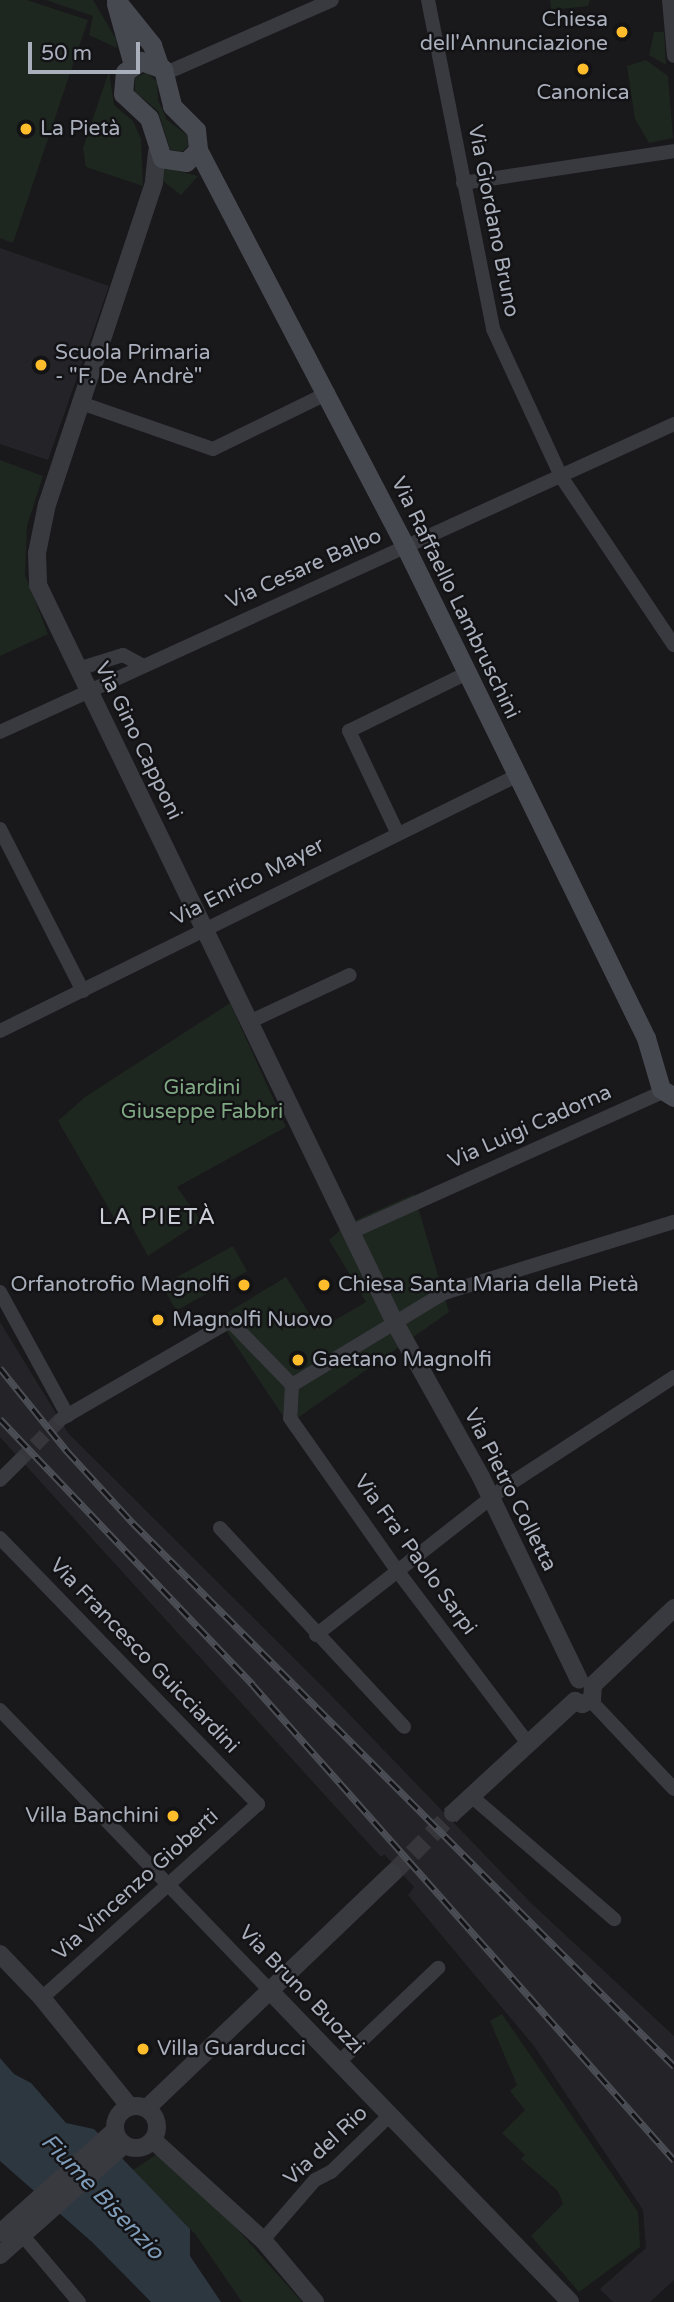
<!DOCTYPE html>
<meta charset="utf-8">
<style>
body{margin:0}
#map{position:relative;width:674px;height:2302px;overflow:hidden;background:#19181b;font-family:"Varela Round",sans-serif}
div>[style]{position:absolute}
.built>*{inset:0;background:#242428}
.green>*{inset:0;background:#1e271f;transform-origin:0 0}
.water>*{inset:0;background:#2d3740}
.minor-tunnel>*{height:14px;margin-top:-7px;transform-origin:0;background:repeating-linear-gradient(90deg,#36363b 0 14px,transparent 0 21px)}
.tertiary-tunnel>*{height:18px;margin-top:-9px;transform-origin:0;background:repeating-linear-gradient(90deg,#36363b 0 18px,transparent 0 27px)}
.minor>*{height:14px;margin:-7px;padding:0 7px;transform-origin:7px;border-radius:7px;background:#393a40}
.tertiary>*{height:18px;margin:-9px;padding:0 9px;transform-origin:9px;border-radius:9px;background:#393a40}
.tertiary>.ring{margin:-9px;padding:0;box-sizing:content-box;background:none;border:18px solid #393a40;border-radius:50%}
.secondary>*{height:19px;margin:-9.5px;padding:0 9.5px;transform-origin:9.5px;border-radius:9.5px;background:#474951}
.rail>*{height:7px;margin-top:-3.5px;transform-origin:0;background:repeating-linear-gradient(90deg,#131316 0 13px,#4c4e56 0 26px);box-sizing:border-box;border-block:2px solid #4c4e56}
.dots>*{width:19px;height:19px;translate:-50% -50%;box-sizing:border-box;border:4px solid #131316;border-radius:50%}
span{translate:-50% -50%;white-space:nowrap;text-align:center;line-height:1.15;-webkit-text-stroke:5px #131316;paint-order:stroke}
.poi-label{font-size:21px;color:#aaafbc}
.right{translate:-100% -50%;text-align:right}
.left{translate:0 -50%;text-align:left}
.street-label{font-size:21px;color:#aaafbc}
.park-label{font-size:21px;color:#7fa883}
.neighbourhood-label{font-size:23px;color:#cbced7;letter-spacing:2px}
.water-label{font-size:23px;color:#7f9cb9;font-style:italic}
.scale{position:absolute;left:28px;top:42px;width:112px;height:32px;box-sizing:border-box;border:4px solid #aaafbc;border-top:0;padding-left:9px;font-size:21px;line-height:24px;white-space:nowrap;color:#aaafbc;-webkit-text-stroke:5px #131316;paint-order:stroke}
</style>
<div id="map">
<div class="built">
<i style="clip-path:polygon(0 248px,109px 286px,48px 460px,0 444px)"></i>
<i style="clip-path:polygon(0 1322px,68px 1433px,324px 1688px,532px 1904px,674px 2036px,674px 2280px,650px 2302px,613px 2302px,600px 2289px,646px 2248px,643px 2210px,534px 2046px,408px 1895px,414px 1887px,384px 1854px,381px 1857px,0 1437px)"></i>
</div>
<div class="green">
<i style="clip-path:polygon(0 0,27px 0,88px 20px,13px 243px,0 238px)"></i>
<i style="clip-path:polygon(46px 0,93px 0,116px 39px,117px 48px,89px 35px,93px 16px)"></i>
<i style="clip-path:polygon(550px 0,590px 0,588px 6px,551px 10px)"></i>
<i style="clip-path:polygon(654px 32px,664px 32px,666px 65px,649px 55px)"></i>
<i style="clip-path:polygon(646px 60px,668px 76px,673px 138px,649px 143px,635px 119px,627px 66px)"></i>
<i style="clip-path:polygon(109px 71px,114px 105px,133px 121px,141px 139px,143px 186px,86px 167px,83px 148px)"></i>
<i style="clip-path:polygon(147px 72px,157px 82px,158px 100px,167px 120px,187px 135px,188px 146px,182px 152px,170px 149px,158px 111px,135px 92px,135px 78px)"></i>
<i style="clip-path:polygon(161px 165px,173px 170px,198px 176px,181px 195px,159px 178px)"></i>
<i style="clip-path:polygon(0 460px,43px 476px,27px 526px,25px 575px,48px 634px,0 656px)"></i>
<i style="clip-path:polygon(230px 1003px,286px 1127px,177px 1187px,201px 1221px,148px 1256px,126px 1216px,116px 1221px,58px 1121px,85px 1097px)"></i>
<i style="clip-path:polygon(414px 1194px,449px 1312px,299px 1417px,283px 1416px,225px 1329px,210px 1323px,286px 1277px,319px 1329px,366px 1302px,329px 1240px,347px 1224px)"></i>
<i style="left:233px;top:1246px;width:29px;height:81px;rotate:61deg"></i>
<i style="clip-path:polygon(502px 2014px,638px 2212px,640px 2247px,579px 2292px,531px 2236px,563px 2204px,558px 2191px,521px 2159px,525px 2155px,502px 2133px,525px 2110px,510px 2091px,517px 2085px,490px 2021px)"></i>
<i style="clip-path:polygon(160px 2152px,239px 2231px,302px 2302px,242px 2302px,196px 2235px,133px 2170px)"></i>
</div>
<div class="water">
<i style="clip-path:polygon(0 2058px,14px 2074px,31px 2083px,66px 2123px,94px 2129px,190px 2229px,190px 2256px,221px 2302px,151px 2302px,92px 2242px,0 2161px)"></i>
</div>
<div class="minor-tunnel">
<i style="left:20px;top:1460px;width:58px;rotate:-45deg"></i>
</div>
<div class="tertiary-tunnel">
<i style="left:393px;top:1873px;width:85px;rotate:-45deg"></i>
</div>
<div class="minor">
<i style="left:428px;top:0;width:335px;rotate:78.8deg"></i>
<i style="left:493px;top:329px;width:164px;rotate:65.2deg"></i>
<i style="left:562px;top:478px;width:201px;rotate:56.2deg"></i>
<i style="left:669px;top:0;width:56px;rotate:84.9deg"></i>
<i style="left:166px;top:73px;width:181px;rotate:-23.7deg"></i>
<i style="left:463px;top:183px;width:213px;rotate:-8.6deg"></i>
<i style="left:81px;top:403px;width:140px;rotate:19.2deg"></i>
<i style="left:213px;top:449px;width:128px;rotate:-26deg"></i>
<i style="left:78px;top:669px;width:47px;rotate:-17.3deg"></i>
<i style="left:123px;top:655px;width:21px;rotate:28deg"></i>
<i style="left:0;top:732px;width:741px;rotate:-24.56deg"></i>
<i style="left:0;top:829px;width:182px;rotate:62.9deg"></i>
<i style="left:397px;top:832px;width:112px;rotate:-115.4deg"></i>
<i style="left:349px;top:731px;width:131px;rotate:-26.2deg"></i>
<i style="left:249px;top:1022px;width:111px;rotate:-25deg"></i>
<i style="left:0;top:1031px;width:578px;rotate:-26.3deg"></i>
<i style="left:351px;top:1232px;width:342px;rotate:-24.2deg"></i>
<i style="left:0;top:1292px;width:141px;rotate:61.3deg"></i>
<i style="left:292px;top:1385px;width:33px;rotate:93deg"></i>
<i style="left:290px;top:1418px;width:184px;rotate:54.9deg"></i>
<i style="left:396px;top:1569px;width:217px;rotate:52.9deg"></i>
<i style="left:61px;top:1419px;width:195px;rotate:-30.1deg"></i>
<i style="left:230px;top:1321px;width:89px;rotate:45.9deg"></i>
<i style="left:292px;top:1385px;width:178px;rotate:-31.2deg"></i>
<i style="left:444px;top:1293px;width:241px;rotate:-17.2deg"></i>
<i style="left:0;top:1480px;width:28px;rotate:-45deg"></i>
<i style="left:220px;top:1528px;width:271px;rotate:47.2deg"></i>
<i style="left:0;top:1538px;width:371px;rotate:45.9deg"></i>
<i style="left:258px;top:1804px;width:290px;rotate:138.1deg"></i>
<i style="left:316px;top:1635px;width:236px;rotate:-38.1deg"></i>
<i style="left:502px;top:1489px;width:205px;rotate:-33.1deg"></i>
<i style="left:591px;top:1701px;width:121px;rotate:46.7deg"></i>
<i style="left:0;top:1710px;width:390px;rotate:46.1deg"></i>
<i style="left:471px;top:1796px;width:189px;rotate:40.7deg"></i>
<i style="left:339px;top:2062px;width:137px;rotate:-43.5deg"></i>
<i style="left:24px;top:2237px;width:85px;rotate:49.8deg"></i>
<i style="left:263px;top:2240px;width:79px;rotate:-49.1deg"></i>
<i style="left:315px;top:2180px;width:18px;rotate:-27deg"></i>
<i style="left:331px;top:2172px;width:82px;rotate:-44deg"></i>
</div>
<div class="tertiary">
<i style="left:157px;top:152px;width:31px;rotate:96deg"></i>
<i style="left:154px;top:183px;width:338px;rotate:108.4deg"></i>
<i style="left:47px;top:504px;width:50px;rotate:101.5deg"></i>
<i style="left:37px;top:553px;width:32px;rotate:88deg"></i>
<i style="left:38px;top:585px;width:820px;rotate:64.19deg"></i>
<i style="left:395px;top:1323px;width:176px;rotate:60.8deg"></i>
<i style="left:481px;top:1477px;width:225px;rotate:64.2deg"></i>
<i style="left:593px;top:1685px;width:112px;rotate:-43.5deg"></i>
<i style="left:575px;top:1701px;width:8px;rotate:23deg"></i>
<i style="left:582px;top:1704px;width:11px;rotate:-22deg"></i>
<i style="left:592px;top:1700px;width:15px;rotate:-86deg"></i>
<i style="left:453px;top:1813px;width:166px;rotate:-42.6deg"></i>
<i style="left:0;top:1954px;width:61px;rotate:46.3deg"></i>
<i style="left:42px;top:1998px;width:139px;rotate:51.1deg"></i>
<i style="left:270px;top:1991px;width:432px;rotate:46deg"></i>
<i class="ring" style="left:115px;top:2106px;width:24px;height:24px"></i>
<i style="left:147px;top:2108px;width:340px;rotate:-43.7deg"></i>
<i style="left:153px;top:2140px;width:149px;rotate:42.3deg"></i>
<i style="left:263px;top:2240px;width:81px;rotate:50deg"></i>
<i style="left:0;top:2233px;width:154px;rotate:-41.8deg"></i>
<i style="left:0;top:2255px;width:166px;rotate:-41.6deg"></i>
</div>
<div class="secondary">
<i style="left:116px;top:0;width:58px;rotate:51.3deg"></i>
<i style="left:152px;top:45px;width:21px;rotate:71deg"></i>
<i style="left:116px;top:4px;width:63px;rotate:74.4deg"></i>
<i style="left:141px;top:61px;width:23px;rotate:20deg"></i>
<i style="left:163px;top:69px;width:38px;rotate:76deg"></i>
<i style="left:172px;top:106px;width:34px;rotate:45deg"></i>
<i style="left:196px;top:130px;width:20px;rotate:84deg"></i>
<i style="left:198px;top:150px;width:17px;rotate:135deg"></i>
<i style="left:186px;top:162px;width:24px;rotate:-171deg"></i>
<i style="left:162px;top:158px;width:42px;rotate:-108deg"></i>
<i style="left:149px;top:118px;width:35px;rotate:-137deg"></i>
<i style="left:123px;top:94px;width:22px;rotate:-85deg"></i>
<i style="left:125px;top:72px;width:19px;rotate:-35deg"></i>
<i style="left:198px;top:150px;width:447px;rotate:62.4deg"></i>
<i style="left:405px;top:546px;width:548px;rotate:63.9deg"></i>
<i style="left:646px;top:1038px;width:53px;rotate:73.6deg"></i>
<i style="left:661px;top:1089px;width:15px;rotate:32deg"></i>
</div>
<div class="rail">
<i style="left:0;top:1368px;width:107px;rotate:51.1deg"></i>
<i style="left:67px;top:1451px;width:98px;rotate:47.5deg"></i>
<i style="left:133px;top:1523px;width:767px;rotate:45.11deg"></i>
<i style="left:0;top:1419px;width:367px;rotate:46.4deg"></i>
<i style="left:253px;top:1685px;width:635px;rotate:48.45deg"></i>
</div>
<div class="dots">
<i style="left:622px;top:32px;background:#ffbd2c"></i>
<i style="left:583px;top:69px;background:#ffbd2c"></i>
<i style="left:26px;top:129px;background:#ffbd2c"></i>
<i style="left:41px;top:365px;background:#ffbd2c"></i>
<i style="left:244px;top:1285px;background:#ffbd2c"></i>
<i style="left:324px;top:1285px;background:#ffbd2c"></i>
<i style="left:158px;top:1320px;background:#ffbd2c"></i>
<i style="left:298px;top:1360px;background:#ffbd2c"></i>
<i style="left:173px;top:1816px;background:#ffbd2c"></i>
<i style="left:143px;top:2049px;background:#ffbd2c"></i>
</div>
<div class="poi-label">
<span class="right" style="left:608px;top:32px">Chiesa<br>dell'Annunciazione</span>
<span style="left:583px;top:93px">Canonica</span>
<span class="left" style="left:40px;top:129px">La Pietà</span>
<span class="left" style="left:55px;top:365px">Scuola Primaria<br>- "F. De Andrè"</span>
<span class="right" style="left:230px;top:1285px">Orfanotrofio Magnolfi</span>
<span class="left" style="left:338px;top:1285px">Chiesa Santa Maria della Pietà</span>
<span class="left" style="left:172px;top:1320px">Magnolfi Nuovo</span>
<span class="left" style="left:312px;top:1360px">Gaetano Magnolfi</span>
<span class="right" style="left:159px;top:1816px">Villa Banchini</span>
<span class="left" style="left:157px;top:2049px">Villa Guarducci</span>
</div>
<div class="street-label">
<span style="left:493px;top:221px;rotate:79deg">Via Giordano Bruno</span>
<span style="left:304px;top:569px;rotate:-24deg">Via Cesare Balbo</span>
<span style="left:455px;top:598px;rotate:64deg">Via Raffaello Lambruschini</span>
<span style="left:138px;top:741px;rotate:64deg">Via Gino Capponi</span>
<span style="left:248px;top:882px;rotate:-27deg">Via Enrico Mayer</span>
<span style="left:530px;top:1127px;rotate:-24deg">Via Luigi Cadorna</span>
<span style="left:510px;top:1490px;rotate:63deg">Via Pietro Colletta</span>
<span style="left:415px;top:1555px;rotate:54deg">Via Fra' Paolo Sarpi</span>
<span style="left:144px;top:1656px;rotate:46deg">Via Francesco Guicciardini</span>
<span style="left:136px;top:1885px;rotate:-42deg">Via Vincenzo Gioberti</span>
<span style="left:301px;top:1990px;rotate:46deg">Via Bruno Buozzi</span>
<span style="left:326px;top:2146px;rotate:-43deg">Via del Rio</span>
</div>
<div class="park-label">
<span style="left:202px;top:1100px">Giardini<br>Giuseppe Fabbri</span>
</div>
<div class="neighbourhood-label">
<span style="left:158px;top:1217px">LA PIETÀ</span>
</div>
<div class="water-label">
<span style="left:102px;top:2197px;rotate:46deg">Fiume Bisenzio</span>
</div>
<div class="scale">50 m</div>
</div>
